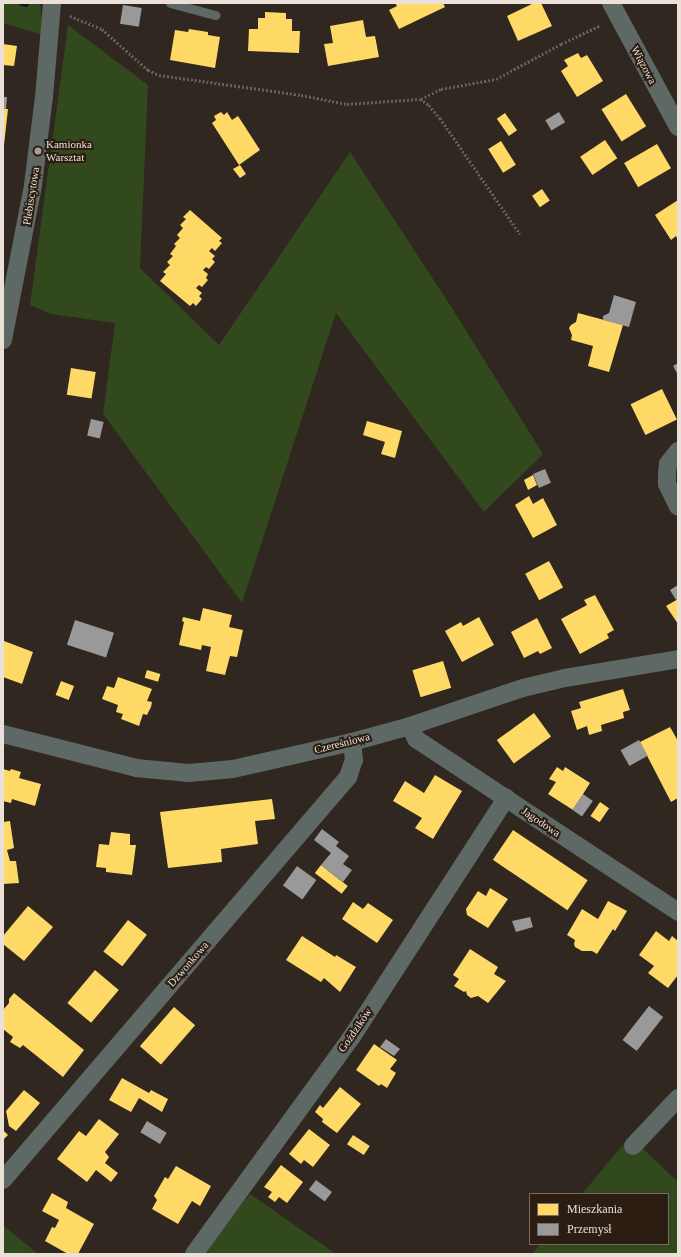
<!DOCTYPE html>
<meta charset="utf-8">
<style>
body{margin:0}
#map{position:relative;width:681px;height:1257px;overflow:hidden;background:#2f2720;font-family:Georgia,serif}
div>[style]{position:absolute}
.green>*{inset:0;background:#32491d}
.homes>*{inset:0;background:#ffd966;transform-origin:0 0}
.industry>*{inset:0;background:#999;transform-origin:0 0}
.stream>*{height:6px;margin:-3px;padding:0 3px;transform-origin:3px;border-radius:3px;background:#041b22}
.path>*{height:2.5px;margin-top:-1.25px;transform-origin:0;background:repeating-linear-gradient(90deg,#60625e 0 2px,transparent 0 4px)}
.service>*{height:9px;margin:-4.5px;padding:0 4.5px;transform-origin:4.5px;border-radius:4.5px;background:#5e6864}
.minor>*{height:18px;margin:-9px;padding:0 9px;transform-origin:9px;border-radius:9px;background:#5e6864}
.dots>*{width:11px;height:11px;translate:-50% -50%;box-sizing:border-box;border:2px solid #2b1d11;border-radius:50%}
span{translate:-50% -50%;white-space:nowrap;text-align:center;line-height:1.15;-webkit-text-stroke:4px #2b1d11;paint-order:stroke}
.street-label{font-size:11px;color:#eae0d8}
.poi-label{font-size:11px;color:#eae0d8}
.left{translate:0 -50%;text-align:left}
.frame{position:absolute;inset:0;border:4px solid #eae0d8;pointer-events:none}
.legend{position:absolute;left:529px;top:1193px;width:140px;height:52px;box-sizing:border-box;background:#2b1d11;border:1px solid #776b61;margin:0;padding:5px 7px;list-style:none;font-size:12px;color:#eae0d8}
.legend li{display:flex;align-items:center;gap:8px;height:20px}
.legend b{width:20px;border:1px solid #776b61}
</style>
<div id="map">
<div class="green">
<i style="clip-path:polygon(3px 3px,40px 3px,43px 35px,3px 23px)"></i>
<i style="clip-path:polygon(68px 25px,148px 85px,140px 268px,219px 345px,350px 152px,450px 305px,543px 454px,484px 512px,336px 313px,242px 603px,103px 414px,115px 323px,51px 314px,30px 305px)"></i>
<i style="clip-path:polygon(632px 1138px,678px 1182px,678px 1254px,532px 1254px,540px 1244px,668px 1244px,668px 1194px,582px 1194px,620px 1148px)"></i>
<i style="clip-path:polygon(250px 1194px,336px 1254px,202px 1254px)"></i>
<i style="clip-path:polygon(3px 1225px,38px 1254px,3px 1254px)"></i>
</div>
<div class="homes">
<i style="clip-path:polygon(395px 3px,443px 3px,445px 7px,399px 29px,389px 10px,397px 6px)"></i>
<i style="clip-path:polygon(534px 3px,541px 3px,552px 26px,518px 41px,507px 16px)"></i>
<i style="clip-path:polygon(265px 12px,286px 13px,286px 19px,292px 19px,292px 31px,300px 31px,299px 53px,248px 51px,249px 29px,258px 29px,258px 18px,265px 18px)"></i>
<i style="clip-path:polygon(363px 20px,366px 37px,375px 36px,379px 57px,328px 66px,324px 44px,333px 43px,330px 26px)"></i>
<i style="clip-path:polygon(189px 29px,208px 32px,208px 35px,220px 37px,215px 68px,170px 60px,175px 30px,188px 32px)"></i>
<i style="clip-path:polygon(3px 44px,17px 46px,14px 66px,3px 65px)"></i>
<i style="clip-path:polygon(578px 53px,581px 58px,587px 55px,603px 81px,577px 97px,561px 71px,568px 66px,564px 60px)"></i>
<i style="left:626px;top:94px;width:38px;height:29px;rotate:58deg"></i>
<i style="clip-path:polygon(3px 109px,8px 109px,4px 145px,3px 145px)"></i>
<i style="clip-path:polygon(221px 112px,224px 115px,227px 112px,232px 120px,238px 116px,260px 150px,239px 165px,212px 123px,216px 120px,214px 116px)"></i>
<i style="left:505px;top:113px;width:21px;height:10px;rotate:55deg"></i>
<i style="left:605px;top:140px;width:22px;height:30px;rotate:56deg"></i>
<i style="left:501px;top:141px;width:28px;height:15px;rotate:58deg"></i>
<i style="left:657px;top:144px;width:28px;height:38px;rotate:60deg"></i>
<i style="clip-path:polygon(240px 165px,246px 174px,240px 178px,233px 169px)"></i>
<i style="left:542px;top:189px;width:14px;height:12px;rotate:56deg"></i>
<i style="clip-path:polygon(678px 200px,678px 240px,676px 236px,671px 240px,655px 215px)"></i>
<i style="clip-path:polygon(190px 210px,222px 238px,219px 241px,222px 243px,215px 251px,212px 248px,209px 251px,215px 256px,212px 259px,215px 262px,209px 269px,206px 267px,203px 270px,208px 274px,206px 278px,208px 280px,202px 287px,199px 285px,196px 288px,202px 293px,199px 296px,202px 299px,196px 306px,193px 303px,190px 306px,160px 281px,166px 274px,163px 272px,170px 265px,167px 262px,173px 256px,170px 254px,176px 246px,174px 244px,180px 238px,177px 235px,183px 228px,180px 225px,186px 219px,183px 217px)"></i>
<i style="clip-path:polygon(578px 313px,623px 325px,609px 372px,588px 366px,593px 346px,571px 340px,572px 335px,569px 328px,571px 325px,576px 322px)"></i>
<i style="left:71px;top:368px;width:25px;height:27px;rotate:9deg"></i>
<i style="left:662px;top:389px;width:34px;height:35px;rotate:64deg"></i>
<i style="clip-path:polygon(367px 421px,402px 431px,395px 458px,381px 454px,385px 442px,363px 435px)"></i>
<i style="clip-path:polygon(533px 475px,537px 485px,528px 490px,524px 480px)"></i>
<i style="clip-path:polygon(529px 496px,533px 504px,543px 498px,557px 525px,533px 538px,515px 505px)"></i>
<i style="left:549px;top:561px;width:30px;height:27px;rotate:62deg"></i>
<i style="clip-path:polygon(595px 595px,614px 630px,607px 634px,609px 638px,580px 654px,561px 619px,587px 605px,584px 600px)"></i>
<i style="clip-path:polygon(678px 599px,678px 624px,666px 606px)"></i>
<i style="clip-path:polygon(203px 608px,232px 615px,229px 627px,243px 630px,237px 657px,230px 656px,225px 675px,206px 671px,211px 647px,202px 645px,201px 650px,179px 645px,184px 622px,182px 621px,183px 617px,200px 621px)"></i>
<i style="clip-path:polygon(479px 617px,494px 645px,462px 662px,445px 631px,461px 622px,463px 626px)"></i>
<i style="clip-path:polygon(537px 618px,552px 648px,540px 654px,538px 651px,524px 658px,511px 632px)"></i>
<i style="clip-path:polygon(4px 641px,33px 652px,22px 684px,3px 677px)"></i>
<i style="left:443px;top:661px;width:28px;height:32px;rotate:73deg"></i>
<i style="left:147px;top:670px;width:14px;height:8px;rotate:17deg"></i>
<i style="clip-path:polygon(118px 677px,152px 689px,147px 701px,152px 702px,151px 707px,147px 715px,143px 714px,139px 726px,121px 719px,123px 714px,116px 712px,118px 705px,102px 699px,107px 686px,114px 688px)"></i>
<i style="left:61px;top:681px;width:14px;height:15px;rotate:21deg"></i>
<i style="clip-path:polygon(623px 689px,630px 710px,623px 712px,624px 718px,601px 725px,602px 731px,589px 735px,587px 726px,577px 730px,571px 711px,581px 708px,579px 702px)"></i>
<i style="left:534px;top:713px;width:29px;height:46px;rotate:54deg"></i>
<i style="clip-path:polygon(670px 727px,678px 741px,678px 798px,671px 802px,640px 742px)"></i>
<i style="clip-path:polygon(557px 767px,563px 771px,565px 767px,590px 783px,573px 810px,548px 794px,556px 782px,549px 779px)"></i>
<i style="clip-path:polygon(3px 769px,10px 771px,11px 769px,21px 772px,19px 778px,41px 784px,35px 806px,12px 799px,11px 803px,3px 801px)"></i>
<i style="clip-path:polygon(435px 775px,462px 791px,433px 839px,415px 828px,422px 818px,393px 801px,405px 781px,424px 793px)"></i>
<i style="clip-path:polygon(272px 799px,275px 819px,255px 821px,258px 844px,221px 849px,222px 862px,168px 868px,160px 812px)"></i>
<i style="left:600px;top:802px;width:11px;height:17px;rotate:34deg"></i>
<i style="clip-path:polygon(10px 821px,14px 848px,7px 850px,10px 861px,16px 861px,19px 883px,3px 884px,3px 822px)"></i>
<i style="left:513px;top:830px;width:90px;height:36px;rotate:34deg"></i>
<i style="clip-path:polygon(111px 832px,130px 834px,130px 845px,136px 845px,132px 875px,106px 872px,106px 868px,96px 867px,99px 844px,109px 845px)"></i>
<i style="left:321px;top:865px;width:34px;height:10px;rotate:38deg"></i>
<i style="clip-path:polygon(490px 888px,508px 899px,488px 928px,467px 915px,466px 909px,478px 891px,486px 896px)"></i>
<i style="clip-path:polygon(608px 901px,627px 911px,615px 931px,613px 929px,597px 954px,592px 951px,582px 951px,575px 947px,574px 944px,575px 940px,567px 935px,582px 909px,598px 919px)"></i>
<i style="clip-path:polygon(353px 902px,363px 909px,368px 903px,393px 920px,377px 943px,342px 919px)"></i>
<i style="clip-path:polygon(28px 906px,53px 927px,24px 961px,3px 944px,3px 936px)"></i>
<i style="left:128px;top:920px;width:24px;height:40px;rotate:38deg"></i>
<i style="clip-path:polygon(656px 931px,669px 941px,672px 936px,678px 941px,678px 975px,668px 988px,648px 973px,654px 966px,639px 955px)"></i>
<i style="clip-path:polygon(302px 936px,335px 957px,336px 955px,356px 967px,340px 992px,324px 978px,321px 982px,286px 960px)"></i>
<i style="clip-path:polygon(470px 949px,498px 967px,494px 974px,506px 981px,488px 1003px,478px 996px,471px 998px,467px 995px,466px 991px,464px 992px,454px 986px,459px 979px,453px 975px)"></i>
<i style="left:95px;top:970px;width:31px;height:43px;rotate:40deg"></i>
<i style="clip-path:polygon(14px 993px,84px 1050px,63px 1077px,23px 1045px,20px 1048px,10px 1042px,13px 1037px,3px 1029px,3px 1010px,9px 1003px,9px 999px)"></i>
<i style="left:174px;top:1007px;width:28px;height:52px;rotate:41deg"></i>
<i style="clip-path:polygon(374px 1044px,397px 1060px,390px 1069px,396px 1073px,387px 1088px,381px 1084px,379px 1086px,356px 1070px)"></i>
<i style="clip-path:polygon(122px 1078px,149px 1093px,151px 1090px,168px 1099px,162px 1112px,139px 1098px,131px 1112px,109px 1100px)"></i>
<i style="clip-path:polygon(340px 1087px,361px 1104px,337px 1133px,322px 1122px,323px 1119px,315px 1112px,320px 1105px,323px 1108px)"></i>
<i style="clip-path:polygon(24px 1090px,40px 1103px,16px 1131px,9px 1126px,6px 1111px)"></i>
<i style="clip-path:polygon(99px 1119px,119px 1134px,105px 1152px,109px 1157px,105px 1163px,118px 1173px,111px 1182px,96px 1170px,87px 1182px,57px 1159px,79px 1131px,86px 1136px)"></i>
<i style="clip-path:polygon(309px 1129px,330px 1145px,313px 1167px,304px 1160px,301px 1164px,289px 1154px)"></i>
<i style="clip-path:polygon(3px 1130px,8px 1135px,3px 1140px)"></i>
<i style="left:353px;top:1135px;width:20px;height:11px;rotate:33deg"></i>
<i style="clip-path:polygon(281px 1165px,303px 1182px,287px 1203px,279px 1197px,275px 1202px,268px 1197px,272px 1192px,264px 1187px)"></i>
<i style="clip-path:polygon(176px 1166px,211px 1186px,200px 1206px,192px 1201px,178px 1224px,152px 1209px,157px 1200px,154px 1196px,165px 1177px,168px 1179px)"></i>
<i style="clip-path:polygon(52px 1193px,68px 1202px,66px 1208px,94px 1224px,78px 1254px,68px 1254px,45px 1241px,52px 1227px,55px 1228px,59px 1220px,42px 1211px)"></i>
</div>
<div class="industry">
<i style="left:123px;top:5px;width:19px;height:19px;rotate:9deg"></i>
<i style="clip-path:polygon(3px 97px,7px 97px,6px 109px,3px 109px)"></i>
<i style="left:559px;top:112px;width:12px;height:16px;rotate:59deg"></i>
<i style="clip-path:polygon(614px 295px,636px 302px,629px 327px,603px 320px,603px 316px,609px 313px)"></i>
<i style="clip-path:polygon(678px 363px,678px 375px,673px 366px)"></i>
<i style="left:91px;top:419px;width:13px;height:17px;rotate:13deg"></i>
<i style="left:545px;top:469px;width:15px;height:13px;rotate:67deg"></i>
<i style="clip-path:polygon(678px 585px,678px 599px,676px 600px,670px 590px)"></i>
<i style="left:75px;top:620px;width:41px;height:26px;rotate:18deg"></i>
<i style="left:639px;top:740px;width:18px;height:21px;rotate:61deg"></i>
<i style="left:583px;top:794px;width:12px;height:19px;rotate:35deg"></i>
<i style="clip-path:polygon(322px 829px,339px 842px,336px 846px,349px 856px,343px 864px,352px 870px,343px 882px,321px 865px,331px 853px,314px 840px)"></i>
<i style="left:297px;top:866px;width:24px;height:24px;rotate:36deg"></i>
<i style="clip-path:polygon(530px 917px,533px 927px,516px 932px,512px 921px)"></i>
<i style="left:649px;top:1006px;width:18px;height:43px;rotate:38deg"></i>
<i style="clip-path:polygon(386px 1039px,400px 1049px,394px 1056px,380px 1047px)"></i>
<i style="left:147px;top:1121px;width:23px;height:13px;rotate:31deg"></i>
<i style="left:316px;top:1180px;width:20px;height:12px;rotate:37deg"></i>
</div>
<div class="stream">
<i style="left:22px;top:3px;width:4px;rotate:14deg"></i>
</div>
<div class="path">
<i style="left:70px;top:16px;width:35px;rotate:22deg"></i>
<i style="left:102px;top:29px;width:62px;rotate:41.7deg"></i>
<i style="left:148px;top:70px;width:12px;rotate:24deg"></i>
<i style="left:159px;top:75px;width:143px;rotate:8deg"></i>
<i style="left:301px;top:95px;width:47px;rotate:11.1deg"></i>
<i style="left:347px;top:104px;width:73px;rotate:-3.9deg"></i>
<i style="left:420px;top:99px;width:11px;rotate:34deg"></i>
<i style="left:429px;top:105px;width:17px;rotate:50deg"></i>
<i style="left:440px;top:118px;width:141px;rotate:55.4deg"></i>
<i style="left:421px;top:99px;width:22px;rotate:-27deg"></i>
<i style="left:441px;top:89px;width:56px;rotate:-10.3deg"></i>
<i style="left:496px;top:79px;width:74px;rotate:-28.3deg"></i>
<i style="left:561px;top:44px;width:44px;rotate:-25.4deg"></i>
</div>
<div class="service">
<i style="left:170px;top:3px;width:47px;rotate:14.9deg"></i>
</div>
<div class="minor">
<i style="left:611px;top:3px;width:141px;rotate:61.6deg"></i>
<i style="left:3px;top:340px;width:158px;rotate:-79deg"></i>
<i style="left:33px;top:185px;width:89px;rotate:-82.9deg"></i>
<i style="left:44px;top:97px;width:94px;rotate:-85.1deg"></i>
<i style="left:678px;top:451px;width:16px;rotate:128deg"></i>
<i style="left:668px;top:464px;width:10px;rotate:96deg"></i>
<i style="left:667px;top:474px;width:10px;rotate:90deg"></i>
<i style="left:667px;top:484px;width:25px;rotate:64deg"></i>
<i style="left:410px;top:726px;width:14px;rotate:65deg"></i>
<i style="left:416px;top:739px;width:314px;rotate:33.4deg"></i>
<i style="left:3px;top:734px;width:137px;rotate:14.3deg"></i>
<i style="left:136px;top:768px;width:53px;rotate:5.4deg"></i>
<i style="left:189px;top:773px;width:44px;rotate:-5.2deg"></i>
<i style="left:233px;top:769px;width:122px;rotate:-12.8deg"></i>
<i style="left:352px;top:742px;width:60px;rotate:-15.4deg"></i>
<i style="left:410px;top:726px;width:119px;rotate:-18.6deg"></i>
<i style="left:523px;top:688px;width:43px;rotate:-13.4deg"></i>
<i style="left:565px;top:678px;width:115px;rotate:-9.5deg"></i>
<i style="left:633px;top:1146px;width:66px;rotate:-46.8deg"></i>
<i style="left:3px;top:1180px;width:531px;rotate:-49.43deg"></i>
<i style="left:348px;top:777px;width:18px;rotate:-71deg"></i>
<i style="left:354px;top:760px;width:18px;rotate:-96deg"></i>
<i style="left:194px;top:1254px;width:267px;rotate:-54deg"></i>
<i style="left:351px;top:1038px;width:286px;rotate:-57.1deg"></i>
</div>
<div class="dots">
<i style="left:38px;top:151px;background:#a99f98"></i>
</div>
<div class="street-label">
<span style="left:644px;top:65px;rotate:62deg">Wiązowa</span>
<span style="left:31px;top:196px;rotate:-81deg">Plebiscytowa</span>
<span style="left:342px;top:743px;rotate:-14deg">Czereśniowa</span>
<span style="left:541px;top:822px;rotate:34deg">Jagodowa</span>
<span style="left:188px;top:964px;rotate:-49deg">Dzwonkowa</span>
<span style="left:355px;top:1030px;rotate:-56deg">Goździków</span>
</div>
<div class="poi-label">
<span class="left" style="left:46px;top:151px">Kamionka<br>Warsztat</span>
</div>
<div class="frame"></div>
<ul class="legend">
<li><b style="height:11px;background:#ffd966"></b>Mieszkania</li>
<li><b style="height:11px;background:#999"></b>Przemysł</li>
</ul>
</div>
